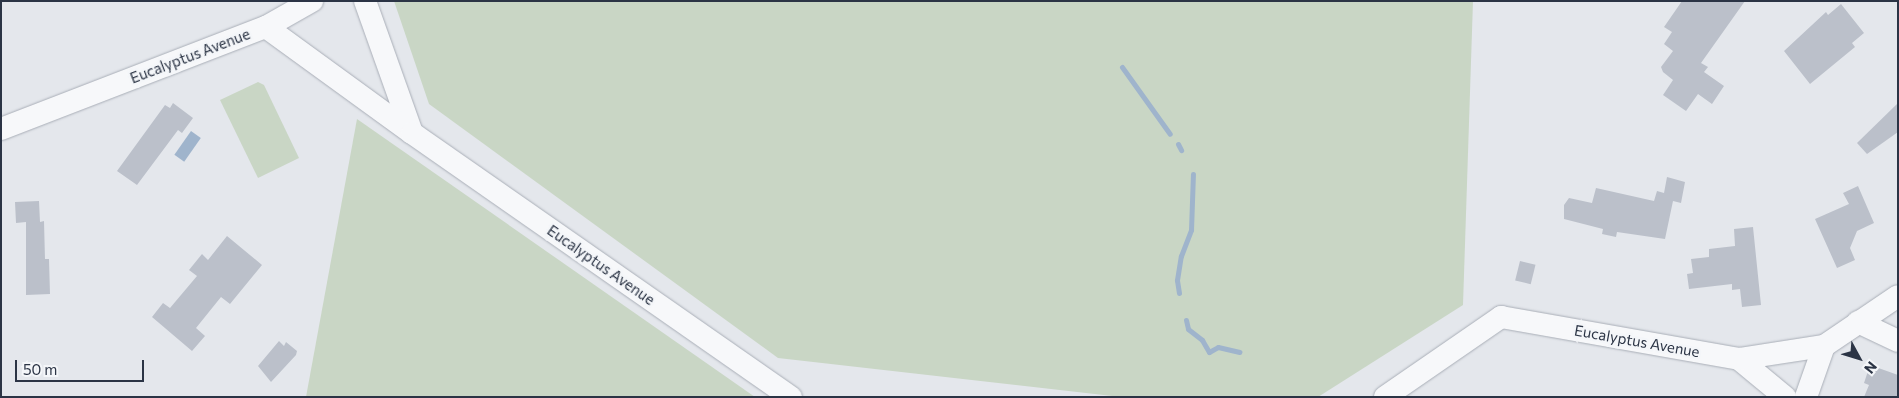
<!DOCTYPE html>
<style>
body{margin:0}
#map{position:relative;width:1899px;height:398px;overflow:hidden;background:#e4e7ec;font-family:Commissioner,sans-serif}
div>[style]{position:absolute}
.green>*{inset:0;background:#c9d6c5}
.water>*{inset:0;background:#9fb4cc;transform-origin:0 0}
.stream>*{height:5px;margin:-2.5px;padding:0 2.5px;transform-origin:2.5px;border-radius:2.5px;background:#9fb4cc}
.building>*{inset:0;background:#bbc0ca;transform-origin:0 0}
.roads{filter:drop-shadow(0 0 1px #a9aeb7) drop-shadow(0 0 1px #a9aeb7)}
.minor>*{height:22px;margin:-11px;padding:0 11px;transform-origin:11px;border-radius:11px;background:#f7f8fa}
span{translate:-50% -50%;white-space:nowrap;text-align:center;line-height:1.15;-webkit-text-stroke:5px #f4f6f9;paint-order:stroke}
.street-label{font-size:15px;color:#2b3445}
.frame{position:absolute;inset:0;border:2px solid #2b3445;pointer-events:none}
.north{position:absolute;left:1834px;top:333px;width:50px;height:50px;-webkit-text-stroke:4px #f4f6f9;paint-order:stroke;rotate:129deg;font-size:14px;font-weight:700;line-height:20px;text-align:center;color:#2b3445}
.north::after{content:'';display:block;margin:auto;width:18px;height:22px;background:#2b3445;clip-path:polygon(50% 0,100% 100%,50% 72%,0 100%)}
.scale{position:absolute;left:15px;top:360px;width:129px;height:22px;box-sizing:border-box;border:2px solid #2b3445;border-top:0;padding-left:6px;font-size:15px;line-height:18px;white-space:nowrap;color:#2b3445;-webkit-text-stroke:4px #f4f6f9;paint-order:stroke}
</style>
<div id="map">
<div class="green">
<i style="clip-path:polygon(394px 1px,1473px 1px,1463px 305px,1318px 397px,1121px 397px,778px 358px,429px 104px)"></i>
<i style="clip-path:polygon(258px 82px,264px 85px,299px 158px,258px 178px,220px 100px)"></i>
<i style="clip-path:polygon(357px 119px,755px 397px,306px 397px)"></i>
</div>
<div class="water">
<i style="left:191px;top:131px;width:12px;height:29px;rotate:35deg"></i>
</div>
<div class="stream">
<i style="left:1122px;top:67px;width:82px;rotate:54.4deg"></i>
<i style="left:1178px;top:144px;width:7px;rotate:63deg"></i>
<i style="left:1179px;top:293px;width:13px;rotate:-99deg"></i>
<i style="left:1177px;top:280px;width:24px;rotate:-81deg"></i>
<i style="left:1181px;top:256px;width:28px;rotate:-69deg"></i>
<i style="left:1191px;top:230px;width:56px;rotate:-88deg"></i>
<i style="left:1186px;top:320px;width:9px;rotate:77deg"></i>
<i style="left:1188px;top:329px;width:18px;rotate:38deg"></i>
<i style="left:1202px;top:340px;width:14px;rotate:60deg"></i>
<i style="left:1209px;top:352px;width:10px;rotate:-29deg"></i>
<i style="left:1218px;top:347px;width:22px;rotate:13deg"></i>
</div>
<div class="building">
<i style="clip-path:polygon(1682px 1px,1745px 1px,1701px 63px,1708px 67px,1704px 72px,1724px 86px,1712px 104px,1698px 94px,1686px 111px,1663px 95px,1673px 80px,1663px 72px,1661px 67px,1673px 51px,1664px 44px,1672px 32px,1664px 27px)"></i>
<i style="clip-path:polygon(1841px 4px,1864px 33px,1852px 43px,1855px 47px,1810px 84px,1784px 51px,1826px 12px,1828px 15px)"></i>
<i style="clip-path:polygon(173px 103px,193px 118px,182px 133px,178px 130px,137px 185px,117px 171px,165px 105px,170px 108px)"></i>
<i style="clip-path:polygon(1898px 103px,1898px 132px,1867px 154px,1857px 143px)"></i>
<i style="clip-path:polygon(1667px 177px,1685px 182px,1681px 203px,1673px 201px,1665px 239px,1617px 232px,1616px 237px,1602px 234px,1603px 229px,1564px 219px,1564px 205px,1569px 198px,1592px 203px,1596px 188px,1654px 201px,1657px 191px,1664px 193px)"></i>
<i style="clip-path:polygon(1858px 186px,1874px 223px,1857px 231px,1850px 248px,1855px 260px,1837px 268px,1815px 219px,1849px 204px,1843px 193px)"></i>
<i style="clip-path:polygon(39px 201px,40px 222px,44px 221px,45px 259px,49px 259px,50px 294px,26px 295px,26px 222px,16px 223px,15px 202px)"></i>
<i style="clip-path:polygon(1753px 227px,1761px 305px,1742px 307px,1740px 289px,1732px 290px,1732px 284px,1689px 289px,1687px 274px,1693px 273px,1691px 259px,1709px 257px,1709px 249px,1735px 246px,1734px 229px)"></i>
<i style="clip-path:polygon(227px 236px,262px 265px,230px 304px,221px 297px,196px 328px,205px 336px,192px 351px,152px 317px,163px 303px,170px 308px,197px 276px,189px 270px,202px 254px,208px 260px)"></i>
<i style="left:1520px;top:261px;width:16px;height:20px;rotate:14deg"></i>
<i style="clip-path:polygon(279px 341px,284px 346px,286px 342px,297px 351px,296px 355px,271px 382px,258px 366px)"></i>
<i style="clip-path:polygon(1870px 365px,1898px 375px,1898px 397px,1864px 397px,1869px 385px,1864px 383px)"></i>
</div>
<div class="roads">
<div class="minor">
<i style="left:365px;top:1px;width:140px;rotate:70.4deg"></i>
<i style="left:266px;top:27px;width:53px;rotate:-29.5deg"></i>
<i style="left:1px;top:129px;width:284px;rotate:-21.1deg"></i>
<i style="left:266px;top:27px;width:180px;rotate:36deg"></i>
<i style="left:412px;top:133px;width:462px;rotate:34.9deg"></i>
<i style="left:1858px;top:322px;width:44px;rotate:25.4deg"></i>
<i style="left:1739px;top:359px;width:60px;rotate:39.6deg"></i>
<i style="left:1385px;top:397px;width:141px;rotate:-34.6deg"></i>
<i style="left:1501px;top:317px;width:242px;rotate:10deg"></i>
<i style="left:1739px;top:359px;width:86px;rotate:-8.7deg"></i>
<i style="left:1824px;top:346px;width:89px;rotate:-34deg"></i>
<i style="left:1806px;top:397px;width:54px;rotate:-70.6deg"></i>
</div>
</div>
<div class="street-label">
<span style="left:190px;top:56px;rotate:-21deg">Eucalyptus Avenue</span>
<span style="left:601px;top:265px;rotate:35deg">Eucalyptus Avenue</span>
<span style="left:1637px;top:341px;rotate:10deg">Eucalyptus Avenue</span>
</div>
<div class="frame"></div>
<div class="north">N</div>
<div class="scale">50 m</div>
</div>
